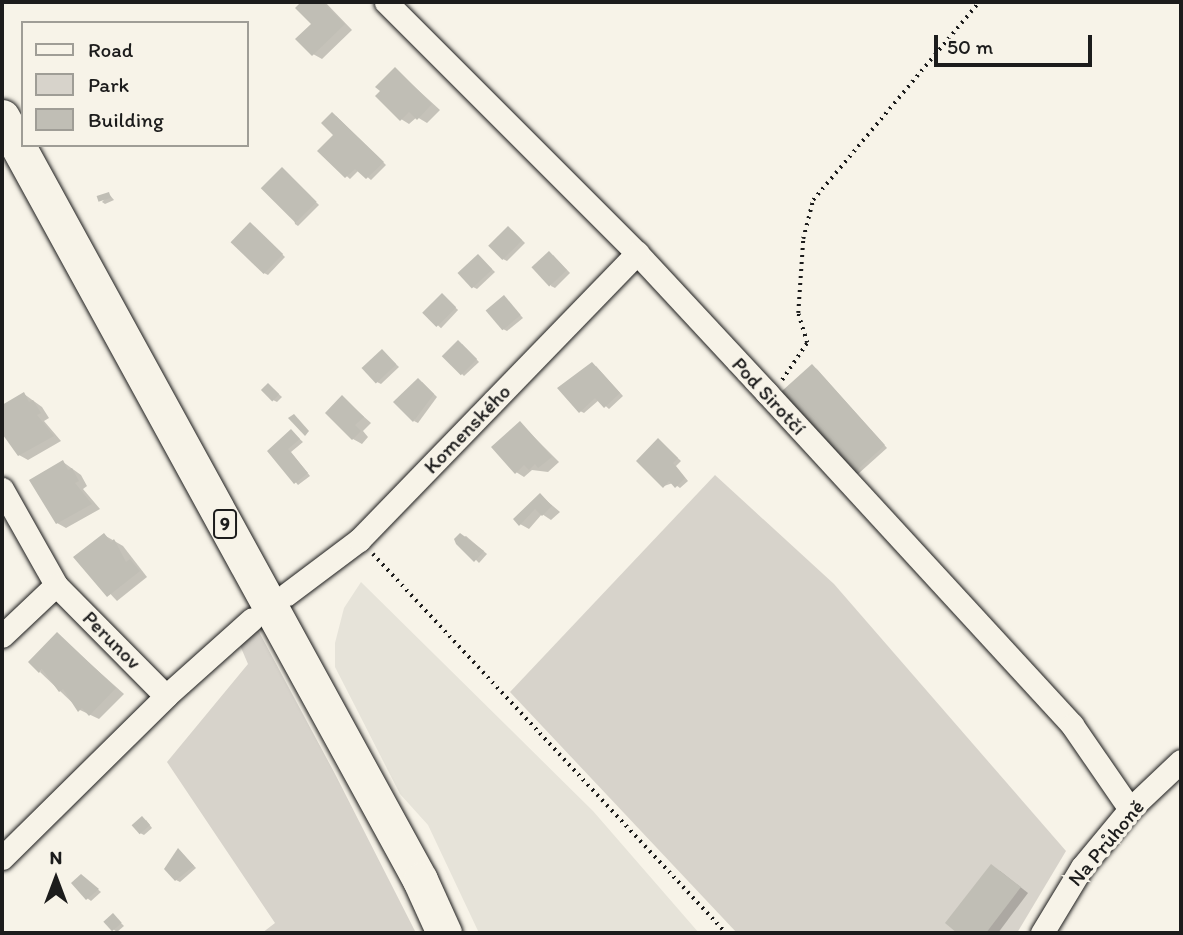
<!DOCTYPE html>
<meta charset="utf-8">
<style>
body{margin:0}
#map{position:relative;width:1183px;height:935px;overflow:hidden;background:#f7f3e8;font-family:Itim,sans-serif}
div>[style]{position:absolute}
.built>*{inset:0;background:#e6e3d9}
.green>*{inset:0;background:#d7d3cb}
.shadow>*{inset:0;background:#0003;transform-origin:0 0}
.building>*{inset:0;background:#c0beb5;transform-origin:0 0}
.path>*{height:3.5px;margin-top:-1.75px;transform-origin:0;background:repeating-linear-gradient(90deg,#1c1c1c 0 2px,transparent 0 7px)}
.roads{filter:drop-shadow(0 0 2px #1c1c1c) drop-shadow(0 0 2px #1c1c1c)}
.minor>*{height:23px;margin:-11.5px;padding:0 11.5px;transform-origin:11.5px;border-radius:11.5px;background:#f7f3e8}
.primary>*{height:35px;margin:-17.5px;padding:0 17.5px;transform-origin:17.5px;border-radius:17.5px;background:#f7f3e8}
span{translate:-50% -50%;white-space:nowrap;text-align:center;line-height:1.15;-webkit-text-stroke:7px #f7f3e8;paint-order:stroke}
.shield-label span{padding:2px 5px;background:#f7f3e8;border:2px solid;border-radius:5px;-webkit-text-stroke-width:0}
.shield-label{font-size:19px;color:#1c1c1c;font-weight:700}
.street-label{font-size:21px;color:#1c1c1c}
.frame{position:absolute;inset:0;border:4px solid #1c1c1c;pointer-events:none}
.legend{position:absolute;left:21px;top:21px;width:228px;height:126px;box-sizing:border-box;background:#f7f3e8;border:2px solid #9f9d96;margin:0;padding:9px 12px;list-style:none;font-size:21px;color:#1c1c1c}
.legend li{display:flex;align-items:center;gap:14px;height:35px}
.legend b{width:35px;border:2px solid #9f9d96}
.north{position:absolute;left:21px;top:844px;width:70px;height:70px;-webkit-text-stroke:5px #f7f3e8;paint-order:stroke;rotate:0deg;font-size:19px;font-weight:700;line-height:28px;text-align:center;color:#1c1c1c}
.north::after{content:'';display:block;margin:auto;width:24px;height:32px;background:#1c1c1c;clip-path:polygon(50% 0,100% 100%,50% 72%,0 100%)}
.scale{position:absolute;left:934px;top:35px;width:158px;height:32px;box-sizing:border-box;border:4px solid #1c1c1c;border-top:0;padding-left:9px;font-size:21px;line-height:24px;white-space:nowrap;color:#1c1c1c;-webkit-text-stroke:5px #f7f3e8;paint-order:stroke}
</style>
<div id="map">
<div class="built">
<i style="clip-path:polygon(361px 582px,593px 811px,699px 933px,479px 933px,428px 825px,400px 794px,335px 667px,335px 643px,344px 608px)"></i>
</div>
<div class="green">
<i style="clip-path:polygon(715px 475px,834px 584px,1066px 851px,1017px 933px,737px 933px,510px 692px)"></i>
<i style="clip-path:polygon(258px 630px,334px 772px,416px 933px,262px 933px,275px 923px,167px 762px,248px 664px,239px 643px)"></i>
</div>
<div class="shadow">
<i style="clip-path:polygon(303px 2px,325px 2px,352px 30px,322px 59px,313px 54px,313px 24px,297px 8px)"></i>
<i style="clip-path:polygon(395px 69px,440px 110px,427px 123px,417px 117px,409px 124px,401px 119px)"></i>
<i style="clip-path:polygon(336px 116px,386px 165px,371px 180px,359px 170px,350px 179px,319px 151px,335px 135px)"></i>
<i style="clip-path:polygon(286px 172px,319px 205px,298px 226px,295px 224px)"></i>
<i style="clip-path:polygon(109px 194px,114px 200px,105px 204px,102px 202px)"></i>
<i style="clip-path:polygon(254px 227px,285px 257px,268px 275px,264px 273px)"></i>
<i style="clip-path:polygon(512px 230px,525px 243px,507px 261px,503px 259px)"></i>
<i style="clip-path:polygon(553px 255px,570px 273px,555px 288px,551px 286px)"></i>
<i style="clip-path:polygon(478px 256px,495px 272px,477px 289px,473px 287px)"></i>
<i style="left:442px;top:295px;width:22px;height:25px;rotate:43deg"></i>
<i style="clip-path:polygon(504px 297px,523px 318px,507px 331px,503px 329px)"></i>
<i style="clip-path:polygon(462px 344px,479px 362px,464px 376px,444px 356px)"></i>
<i style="clip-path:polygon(382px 351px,399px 367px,381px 384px,377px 382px)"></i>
<i style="clip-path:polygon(596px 366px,623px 396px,609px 409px,599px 400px,584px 413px,580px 411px)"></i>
<i style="clip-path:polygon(816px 368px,887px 448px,858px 474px,854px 472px)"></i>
<i style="clip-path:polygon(422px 382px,437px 397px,418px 423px,414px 421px)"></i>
<i style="clip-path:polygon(272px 388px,282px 397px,277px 402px,273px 400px)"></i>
<i style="clip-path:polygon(24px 394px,42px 407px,49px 418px,44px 421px,61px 441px,28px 460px,19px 455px,2px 427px,2px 407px)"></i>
<i style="clip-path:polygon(343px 398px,371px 423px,363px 431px,368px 437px,362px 444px,353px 439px)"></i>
<i style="clip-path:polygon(520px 423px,559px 462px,548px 472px,532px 470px,524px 477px,516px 472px)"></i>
<i style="clip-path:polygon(291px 431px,303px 442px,291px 452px,310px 476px,298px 485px,269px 451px)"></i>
<i style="clip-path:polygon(659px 440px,681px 461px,676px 466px,688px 481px,680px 488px,673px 483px,664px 486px)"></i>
<i style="clip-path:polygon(63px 462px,81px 475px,87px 486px,83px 489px,100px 509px,66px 528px,57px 523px)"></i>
<i style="clip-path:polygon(540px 495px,560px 512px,551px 520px,542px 514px,529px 529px,520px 524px)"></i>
<i style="clip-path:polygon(104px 535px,123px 546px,147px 577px,117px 601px,76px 557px)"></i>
<i style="clip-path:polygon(466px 536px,487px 554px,479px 563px,457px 540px)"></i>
<i style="clip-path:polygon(58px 635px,124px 694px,99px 719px,80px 710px,40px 672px)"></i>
<i style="clip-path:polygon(146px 820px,152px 828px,144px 835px,140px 833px)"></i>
<i style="clip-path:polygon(179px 850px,196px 868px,180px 882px,176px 880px)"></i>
<i style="clip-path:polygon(1000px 871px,1028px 893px,998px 933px,960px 933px,947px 923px)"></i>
<i style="clip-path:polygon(85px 879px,101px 892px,91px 901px,87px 898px)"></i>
<i style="clip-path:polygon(113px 915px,124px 926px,117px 932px,113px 929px)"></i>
</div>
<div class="building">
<i style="clip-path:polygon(301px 2px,323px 2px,345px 24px,312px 56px,295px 39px,311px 24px,295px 8px)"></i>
<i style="clip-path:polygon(395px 67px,432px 104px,417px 120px,409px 112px,400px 121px,375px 96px,380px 91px,375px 87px)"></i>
<i style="clip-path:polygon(332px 112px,384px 162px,366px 179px,355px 169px,345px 178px,317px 151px,333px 135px,321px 123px)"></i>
<i style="left:282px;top:167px;width:49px;height:30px;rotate:45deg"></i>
<i style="left:109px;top:192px;width:6px;height:13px;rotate:72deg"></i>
<i style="left:250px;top:222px;width:46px;height:28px;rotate:44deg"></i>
<i style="left:508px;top:226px;width:20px;height:28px;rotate:45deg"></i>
<i style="left:549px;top:251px;width:26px;height:24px;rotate:47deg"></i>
<i style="left:478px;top:254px;width:21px;height:28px;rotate:47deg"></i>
<i style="left:442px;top:293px;width:20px;height:28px;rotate:45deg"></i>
<i style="left:504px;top:295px;width:26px;height:24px;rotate:50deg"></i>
<i style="left:458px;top:340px;width:27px;height:23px;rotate:45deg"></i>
<i style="left:382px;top:349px;width:21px;height:28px;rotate:47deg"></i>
<i style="clip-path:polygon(592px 362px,620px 393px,604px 408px,595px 398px,579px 413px,557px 388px)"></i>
<i style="left:812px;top:364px;width:109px;height:43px;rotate:48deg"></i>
<i style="clip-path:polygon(418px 378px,434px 394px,413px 422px,393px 402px)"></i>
<i style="left:268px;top:383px;width:16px;height:10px;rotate:45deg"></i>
<i style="clip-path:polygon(24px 392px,29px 402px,33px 400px,41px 413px,37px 415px,54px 436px,18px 456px,3px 435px,2px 405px)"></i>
<i style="clip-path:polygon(342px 395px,364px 417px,355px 425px,361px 431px,352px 440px,325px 413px)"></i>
<i style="clip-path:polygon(294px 414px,309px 431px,305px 436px,288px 418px)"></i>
<i style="clip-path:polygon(520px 421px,552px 457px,538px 468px,535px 464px,529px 470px,524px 465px,515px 474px,491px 447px)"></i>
<i style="clip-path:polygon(291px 429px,300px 439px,288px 449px,308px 473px,294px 484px,267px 451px)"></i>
<i style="clip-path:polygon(658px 438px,678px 458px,673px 463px,685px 478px,675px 488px,669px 481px,663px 488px,636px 461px)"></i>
<i style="clip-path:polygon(63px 460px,68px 470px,72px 468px,79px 481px,75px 483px,92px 504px,56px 524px,29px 480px)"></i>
<i style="clip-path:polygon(540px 493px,552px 506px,542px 516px,535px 509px,519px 526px,513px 519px)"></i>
<i style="clip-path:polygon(104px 533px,111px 542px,114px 539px,126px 562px,130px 559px,140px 571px,107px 597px,73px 557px)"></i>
<i style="clip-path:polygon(460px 533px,484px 551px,474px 562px,456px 544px,454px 539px)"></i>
<i style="clip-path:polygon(57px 632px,116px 688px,89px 716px,82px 708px,78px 712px,63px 689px,59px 692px,42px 669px,39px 673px,28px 662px)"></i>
<i style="left:142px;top:816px;width:12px;height:14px;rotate:48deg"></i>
<i style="clip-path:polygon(178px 848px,194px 866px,175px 881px,164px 869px)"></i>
<i style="clip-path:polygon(991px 864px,1021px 887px,986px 933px,957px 933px,945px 923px)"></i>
<i style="clip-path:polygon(81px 874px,99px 889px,86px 900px,71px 883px)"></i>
<i style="left:113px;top:913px;width:13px;height:13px;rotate:48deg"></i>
</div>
<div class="path">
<i style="left:782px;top:380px;width:45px;rotate:-56deg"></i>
<i style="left:807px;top:343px;width:31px;rotate:-107deg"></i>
<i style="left:798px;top:313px;width:74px;rotate:-86.1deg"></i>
<i style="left:803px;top:239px;width:40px;rotate:-75.6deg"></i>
<i style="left:813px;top:200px;width:258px;rotate:-50deg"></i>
<i style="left:373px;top:554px;width:518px;rotate:47.03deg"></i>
</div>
<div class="roads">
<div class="minor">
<i style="left:386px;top:2px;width:355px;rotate:45deg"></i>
<i style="left:637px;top:253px;width:191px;rotate:47.1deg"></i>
<i style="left:767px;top:393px;width:451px;rotate:47.4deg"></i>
<i style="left:1072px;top:725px;width:102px;rotate:55.4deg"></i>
<i style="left:2px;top:489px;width:110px;rotate:60.6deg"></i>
<i style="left:56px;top:585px;width:156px;rotate:45.3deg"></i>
<i style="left:287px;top:594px;width:90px;rotate:-36.9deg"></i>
<i style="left:359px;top:540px;width:400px;rotate:-45.9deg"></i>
<i style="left:2px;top:636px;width:74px;rotate:-43.4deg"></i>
<i style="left:2px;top:858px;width:231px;rotate:-44.6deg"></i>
<i style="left:166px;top:696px;width:115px;rotate:-41.8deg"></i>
<i style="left:1042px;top:933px;width:77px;rotate:-58.8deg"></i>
<i style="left:1082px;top:867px;width:75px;rotate:-50.4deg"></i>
<i style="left:1130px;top:809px;width:70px;rotate:-43.3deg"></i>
</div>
<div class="primary">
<i style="left:2px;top:117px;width:870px;rotate:61.28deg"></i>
<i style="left:420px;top:880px;width:58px;rotate:65.6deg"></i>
</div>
</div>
<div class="shield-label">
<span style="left:225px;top:524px">9</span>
</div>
<div class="street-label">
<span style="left:769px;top:396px;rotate:47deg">Pod Sirotčí</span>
<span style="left:467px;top:429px;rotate:-46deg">Komenského</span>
<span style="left:112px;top:640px;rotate:45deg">Perunov</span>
<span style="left:1106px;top:843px;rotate:-50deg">Na Průhoně</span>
</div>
<div class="frame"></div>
<ul class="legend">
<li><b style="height:9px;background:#f7f3e8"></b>Road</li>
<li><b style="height:19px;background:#d7d3cb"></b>Park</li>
<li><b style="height:19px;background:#c0beb5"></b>Building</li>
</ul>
<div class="north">N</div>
<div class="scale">50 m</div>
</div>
